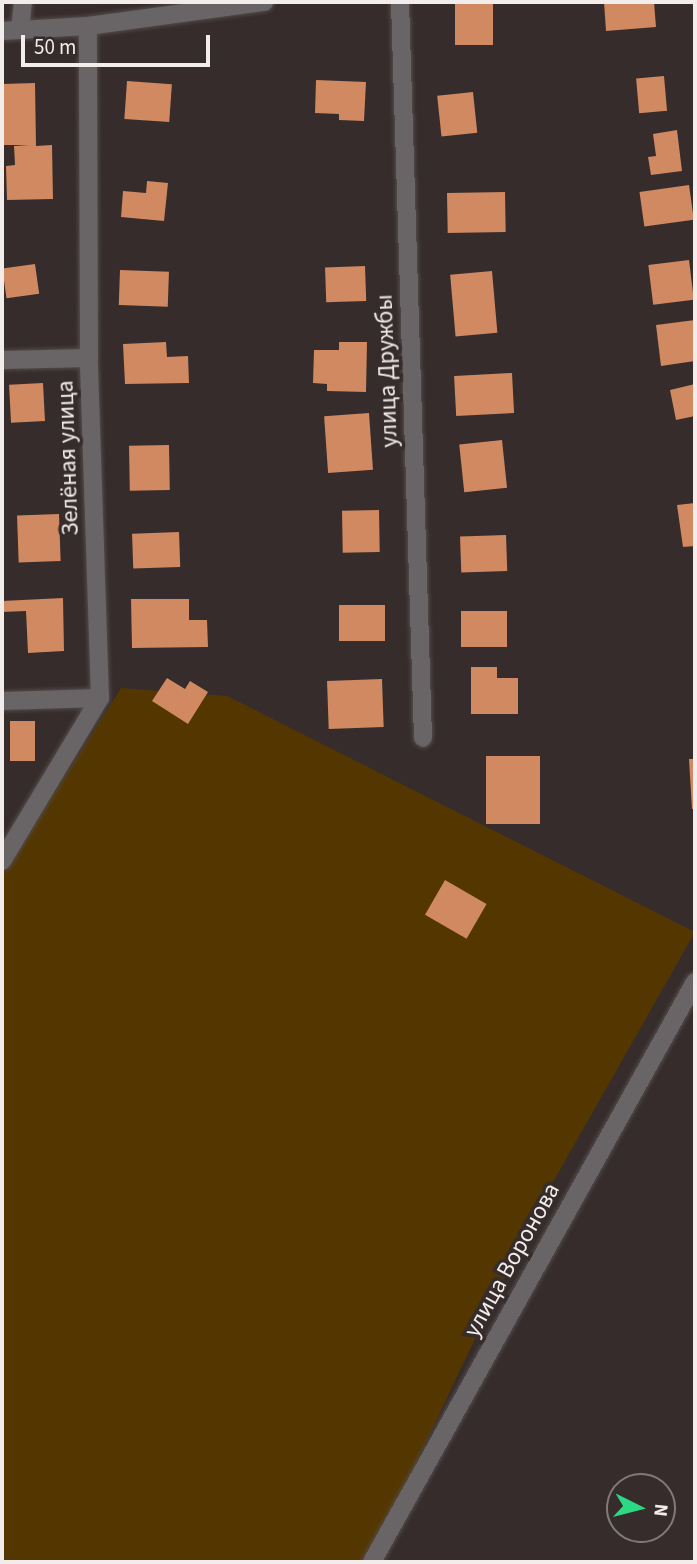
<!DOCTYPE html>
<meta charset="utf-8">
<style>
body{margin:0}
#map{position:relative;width:697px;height:1564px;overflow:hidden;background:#352c2b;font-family:"Source Sans 3",sans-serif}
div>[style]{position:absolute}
.green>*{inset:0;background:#543700}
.building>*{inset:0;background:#d08960;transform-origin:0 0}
.roads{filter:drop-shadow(0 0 2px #534b4a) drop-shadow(0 0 2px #534b4a)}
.minor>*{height:18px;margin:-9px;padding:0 9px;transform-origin:9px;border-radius:9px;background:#696465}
span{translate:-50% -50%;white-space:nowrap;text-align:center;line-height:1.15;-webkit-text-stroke:7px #352c2b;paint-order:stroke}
.street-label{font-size:24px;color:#f2eceb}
.frame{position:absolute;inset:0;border:4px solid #f2eceb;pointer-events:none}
.north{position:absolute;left:606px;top:1473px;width:70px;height:70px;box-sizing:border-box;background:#352c2b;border:2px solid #817978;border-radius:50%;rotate:96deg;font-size:19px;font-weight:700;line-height:28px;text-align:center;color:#f2eceb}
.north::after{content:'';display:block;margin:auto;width:24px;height:32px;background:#2bd884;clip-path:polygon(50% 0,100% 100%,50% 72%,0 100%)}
.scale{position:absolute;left:21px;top:35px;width:189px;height:32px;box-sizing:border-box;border:4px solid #f2eceb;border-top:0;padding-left:9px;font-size:21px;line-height:24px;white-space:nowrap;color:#f2eceb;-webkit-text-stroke:5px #352c2b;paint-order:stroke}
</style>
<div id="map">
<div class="green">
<i style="clip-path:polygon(121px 688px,227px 696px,695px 932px,531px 1221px,369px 1562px,2px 1562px,2px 876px)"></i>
</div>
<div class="building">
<i style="clip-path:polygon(604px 2px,654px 2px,656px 27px,606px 31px)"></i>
<i style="left:455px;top:3px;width:38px;height:42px"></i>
<i style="left:664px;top:76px;width:35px;height:28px;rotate:85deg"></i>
<i style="clip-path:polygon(316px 80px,366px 82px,364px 121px,339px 120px,339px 114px,315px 113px)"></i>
<i style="left:127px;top:81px;width:45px;height:38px;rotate:4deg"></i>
<i style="clip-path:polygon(35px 83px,36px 146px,52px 145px,53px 199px,7px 200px,6px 166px,15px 165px,14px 146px,29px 145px,2px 145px,2px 84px)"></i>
<i style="left:473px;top:92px;width:41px;height:36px;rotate:84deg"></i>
<i style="clip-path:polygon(677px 130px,682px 171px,651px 175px,648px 157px,656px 156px,653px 134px)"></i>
<i style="clip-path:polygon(147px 181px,168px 183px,164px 221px,121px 217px,123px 191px,146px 193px)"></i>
<i style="left:689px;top:185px;width:35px;height:50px;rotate:82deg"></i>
<i style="left:505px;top:192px;width:40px;height:58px;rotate:89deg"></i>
<i style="left:689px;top:260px;width:40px;height:41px;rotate:83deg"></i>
<i style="left:35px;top:264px;width:30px;height:33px;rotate:82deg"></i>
<i style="left:365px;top:266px;width:35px;height:40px;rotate:88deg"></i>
<i style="left:120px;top:270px;width:49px;height:35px;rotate:2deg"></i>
<i style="left:492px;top:271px;width:62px;height:42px;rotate:85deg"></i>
<i style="clip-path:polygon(695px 320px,695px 361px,661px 366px,656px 325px)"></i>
<i style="clip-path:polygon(166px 342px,167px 357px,188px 356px,189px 383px,125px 384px,123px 344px)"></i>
<i style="clip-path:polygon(339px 342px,367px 342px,366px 392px,327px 391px,327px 384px,313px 383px,314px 350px,339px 350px)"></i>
<i style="left:512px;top:373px;width:40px;height:58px;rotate:87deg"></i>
<i style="left:43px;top:383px;width:38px;height:34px;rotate:87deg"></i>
<i style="clip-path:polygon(695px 384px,695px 416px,676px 420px,670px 390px)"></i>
<i style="left:369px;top:413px;width:57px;height:45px;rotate:86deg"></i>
<i style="left:502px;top:440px;width:48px;height:43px;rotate:84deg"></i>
<i style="left:169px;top:445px;width:45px;height:40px;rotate:89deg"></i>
<i style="clip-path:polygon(695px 503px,695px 546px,683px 547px,677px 505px)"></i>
<i style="left:379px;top:510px;width:42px;height:37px;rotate:89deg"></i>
<i style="left:59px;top:514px;width:47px;height:42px;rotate:88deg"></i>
<i style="left:179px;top:532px;width:35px;height:47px;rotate:88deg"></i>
<i style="left:506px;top:535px;width:36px;height:46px;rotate:88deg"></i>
<i style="clip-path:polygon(63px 598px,64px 651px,28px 653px,26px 611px,2px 612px,2px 601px)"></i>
<i style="clip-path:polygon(131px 599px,189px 599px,189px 620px,207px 620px,208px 647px,132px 648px)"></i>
<i style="left:385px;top:605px;width:36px;height:46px;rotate:90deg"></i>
<i style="left:507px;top:611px;width:36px;height:46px;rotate:90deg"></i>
<i style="clip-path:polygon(471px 667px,497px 667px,497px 678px,518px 678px,518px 714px,471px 714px)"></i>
<i style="clip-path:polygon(167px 678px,185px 689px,190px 681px,208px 692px,188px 724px,152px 701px)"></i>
<i style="left:382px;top:679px;width:48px;height:55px;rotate:88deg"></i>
<i style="left:10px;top:721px;width:25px;height:40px"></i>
<i style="left:486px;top:756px;width:54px;height:68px"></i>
<i style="clip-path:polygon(689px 759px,695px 759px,695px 809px,692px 809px)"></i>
<i style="left:445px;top:880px;width:48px;height:40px;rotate:30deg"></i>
</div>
<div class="roads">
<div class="minor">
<i style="left:400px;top:2px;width:736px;rotate:88.21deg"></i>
<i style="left:20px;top:30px;width:28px;rotate:-84deg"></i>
<i style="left:2px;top:31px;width:86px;rotate:-3.3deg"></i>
<i style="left:88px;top:26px;width:178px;rotate:-7.8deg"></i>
<i style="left:2px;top:360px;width:87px;rotate:-1.3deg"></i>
<i style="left:2px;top:701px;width:98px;rotate:-1.8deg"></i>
<i style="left:2px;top:861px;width:190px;rotate:-59deg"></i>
<i style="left:100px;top:698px;width:340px;rotate:-91.9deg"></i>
<i style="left:89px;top:358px;width:332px;rotate:-90.2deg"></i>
<i style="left:372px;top:1562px;width:664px;rotate:-60.89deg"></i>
</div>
</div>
<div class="street-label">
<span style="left:387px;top:371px;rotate:-92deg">улица Дружбы</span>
<span style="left:68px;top:458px;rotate:-92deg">Зелёная улица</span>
<span style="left:512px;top:1260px;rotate:-61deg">улица Воронова</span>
</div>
<div class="frame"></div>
<div class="north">N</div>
<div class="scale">50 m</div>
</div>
